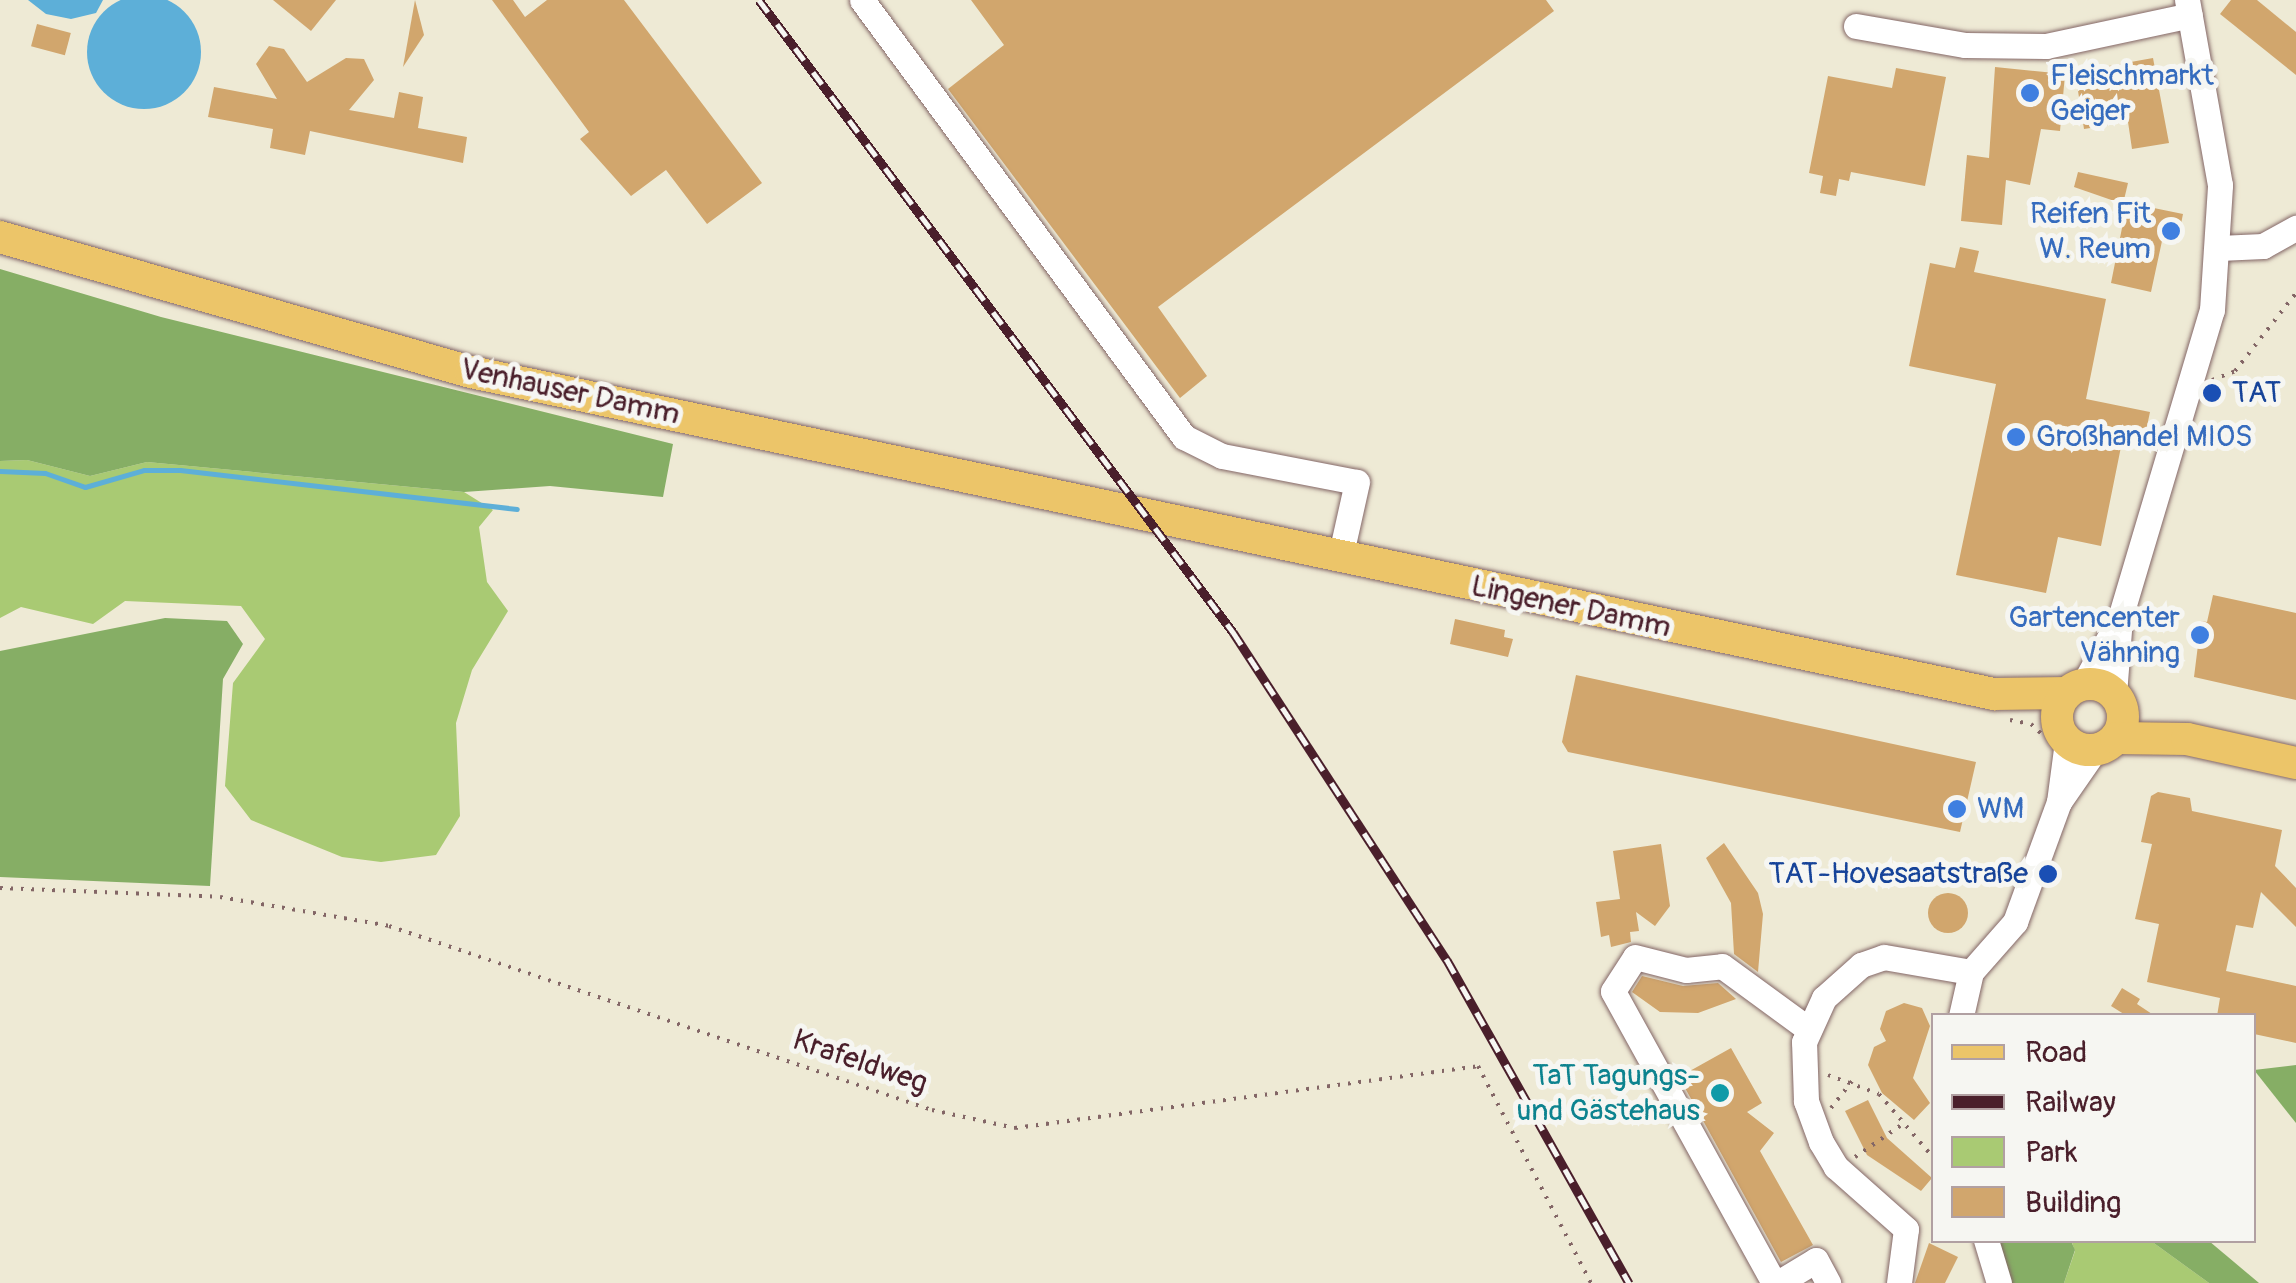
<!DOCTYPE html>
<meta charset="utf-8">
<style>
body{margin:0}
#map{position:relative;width:2296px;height:1283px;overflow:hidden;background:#eeead5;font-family:Pangolin,sans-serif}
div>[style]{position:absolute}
.green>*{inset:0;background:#a9ca73}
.forest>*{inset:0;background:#86ae65}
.water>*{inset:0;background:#5dafd8}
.round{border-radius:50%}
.stream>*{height:5px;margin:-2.5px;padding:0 2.5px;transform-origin:2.5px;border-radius:2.5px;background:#5dafd8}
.building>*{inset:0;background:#d1a66d;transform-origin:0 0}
.path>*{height:4px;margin-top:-2px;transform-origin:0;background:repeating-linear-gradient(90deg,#836666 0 2.5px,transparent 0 10.5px)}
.roads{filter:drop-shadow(0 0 2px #836666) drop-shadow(0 0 2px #836666)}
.minor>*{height:25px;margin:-12.5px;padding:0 12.5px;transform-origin:12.5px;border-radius:12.5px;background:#fff}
.major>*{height:32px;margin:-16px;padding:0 16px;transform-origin:16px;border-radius:16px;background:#ecc569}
.major>.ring{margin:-16px;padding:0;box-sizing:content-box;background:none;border:32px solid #ecc569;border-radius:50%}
.rail>*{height:9px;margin-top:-4.5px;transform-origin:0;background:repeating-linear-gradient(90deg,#f6f6f2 0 15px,#4a1f2b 0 30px);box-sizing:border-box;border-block:2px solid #4a1f2b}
.dots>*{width:28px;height:28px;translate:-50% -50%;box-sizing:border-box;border:5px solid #f6f6f2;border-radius:50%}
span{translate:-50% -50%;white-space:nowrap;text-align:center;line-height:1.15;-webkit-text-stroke:10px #f6f6f2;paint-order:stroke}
.shop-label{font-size:30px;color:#366cbe}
.left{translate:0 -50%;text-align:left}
.right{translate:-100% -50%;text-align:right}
.street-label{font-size:30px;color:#4a1f2b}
.transit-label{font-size:30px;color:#164399}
.culture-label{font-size:30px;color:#0d838f}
.legend{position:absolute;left:1931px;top:1013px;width:325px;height:230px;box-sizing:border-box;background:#f6f6f2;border:2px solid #b1a0a2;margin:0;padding:12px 18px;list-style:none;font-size:30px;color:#4a1f2b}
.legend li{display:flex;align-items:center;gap:20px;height:50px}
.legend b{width:50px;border:2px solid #b1a0a2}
</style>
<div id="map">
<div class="green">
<i style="clip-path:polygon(27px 460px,90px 476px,147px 462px,464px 492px,493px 510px,479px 527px,487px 582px,508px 611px,472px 670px,456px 723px,460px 816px,436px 855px,381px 862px,342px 857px,251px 820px,225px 786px,233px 683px,265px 639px,241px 606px,125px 601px,93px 624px,21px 607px,0 618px,0 461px)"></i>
<i style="clip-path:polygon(2071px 1240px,2151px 1241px,2209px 1283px,2064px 1283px,2075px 1251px)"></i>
</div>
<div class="forest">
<i style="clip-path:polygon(0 269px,161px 317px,673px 444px,663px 497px,550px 486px,464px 492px,147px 462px,90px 476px,27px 460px,0 461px)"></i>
<i style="clip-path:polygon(165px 618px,227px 621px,243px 644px,223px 679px,210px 886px,0 877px,0 651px)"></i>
<i style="clip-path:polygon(2296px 1065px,2296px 1123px,2254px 1070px)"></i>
<i style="clip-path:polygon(1992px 1241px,2071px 1241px,2075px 1250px,2064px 1283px,2007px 1283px)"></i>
<i style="clip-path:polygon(2151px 1241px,2209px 1241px,2259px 1283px,2209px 1283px)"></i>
</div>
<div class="water">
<i class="round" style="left:87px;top:-5px;width:114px;height:114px"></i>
<i style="clip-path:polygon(28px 0,103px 0,96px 13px,71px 19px,46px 14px)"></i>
</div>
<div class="stream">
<i style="left:0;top:471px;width:45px;rotate:2.5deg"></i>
<i style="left:45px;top:473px;width:42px;rotate:19.3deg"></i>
<i style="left:85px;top:487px;width:61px;rotate:-16.1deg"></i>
<i style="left:144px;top:470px;width:36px"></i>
<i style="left:180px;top:470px;width:339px;rotate:6.6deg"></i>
</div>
<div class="building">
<i style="clip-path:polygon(273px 0,336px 0,311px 31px)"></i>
<i style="clip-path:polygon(415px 0,424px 35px,403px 67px)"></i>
<i style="clip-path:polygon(492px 0,513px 0,525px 17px,547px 0,624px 0,762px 183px,707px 224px,666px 170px,631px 196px,580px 139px,589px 132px)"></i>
<i style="clip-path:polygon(971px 0,1546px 0,1554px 11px,1158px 307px,1207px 376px,1180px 398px,948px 89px,1004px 45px)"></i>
<i style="clip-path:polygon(2231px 0,2257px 0,2296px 32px,2296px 75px,2220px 14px)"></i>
<i style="left:37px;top:24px;width:35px;height:23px;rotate:15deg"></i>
<i style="clip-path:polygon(269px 46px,284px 49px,307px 82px,346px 58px,364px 59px,374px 80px,349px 110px,394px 118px,399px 92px,423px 97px,418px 128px,467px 137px,463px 163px,310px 131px,305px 155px,270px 148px,273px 129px,208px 117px,214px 87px,277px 99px,256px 64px)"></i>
<i style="clip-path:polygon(2153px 58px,2169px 143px,2132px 149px,2128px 122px,2084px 129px,2075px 72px)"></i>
<i style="clip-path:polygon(1995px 67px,2065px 74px,2060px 131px,2041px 129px,2030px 185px,2006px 180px,2002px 225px,1961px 221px,1967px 155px,1989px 158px)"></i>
<i style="clip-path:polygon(1896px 68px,1946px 77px,1925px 186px,1851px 172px,1849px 181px,1839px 179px,1836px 196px,1820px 193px,1823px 176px,1809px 173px,1828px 76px,1892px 88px)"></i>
<i style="clip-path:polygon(2078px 172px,2128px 183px,2123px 204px,2074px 187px)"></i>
<i style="clip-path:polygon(2144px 206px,2183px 214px,2177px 244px,2162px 241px,2151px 292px,2111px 283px,2124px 218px)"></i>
<i style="clip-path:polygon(1960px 247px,1979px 251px,1974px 272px,2106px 299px,2086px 399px,2150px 412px,2146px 431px,2125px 427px,2101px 546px,2058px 537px,2046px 593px,1956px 575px,1996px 384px,1909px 366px,1930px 263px,1955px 268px)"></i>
<i style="clip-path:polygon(2213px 595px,2296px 613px,2296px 700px,2194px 677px,2201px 621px,2207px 622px)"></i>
<i style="clip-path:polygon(1455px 619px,1505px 630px,1504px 637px,1513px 639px,1508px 657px,1450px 644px)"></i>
<i style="clip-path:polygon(1576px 675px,1976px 762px,1960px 832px,1568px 752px,1562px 742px)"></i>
<i style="clip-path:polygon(2158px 792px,2190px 798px,2192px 811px,2282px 830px,2275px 866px,2296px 888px,2296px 927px,2261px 892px,2253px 928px,2236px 925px,2226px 971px,2296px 986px,2296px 1043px,2254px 1034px,2254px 1016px,2217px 1016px,2220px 998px,2147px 982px,2159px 924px,2135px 919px,2152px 844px,2141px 842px,2151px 796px)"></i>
<i style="clip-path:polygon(1724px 843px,1758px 893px,1763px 914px,1758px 972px,1734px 954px,1731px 903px,1706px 858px)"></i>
<i style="clip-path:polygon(1661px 844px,1670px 906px,1655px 926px,1636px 912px,1639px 931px,1630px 932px,1631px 942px,1611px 947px,1609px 935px,1601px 937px,1596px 902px,1620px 899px,1613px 851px)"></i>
<i class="round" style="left:1928px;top:893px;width:40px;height:40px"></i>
<i style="clip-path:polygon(1642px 976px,1683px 986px,1718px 983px,1736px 999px,1698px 1013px,1660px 1012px,1632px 992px)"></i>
<i style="clip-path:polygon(2122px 988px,2140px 999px,2137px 1004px,2155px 1016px,2127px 1016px,2111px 1006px)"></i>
<i style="clip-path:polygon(1904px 1003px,1922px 1008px,1930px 1026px,1913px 1078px,1930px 1103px,1914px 1120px,1882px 1093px,1868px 1065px,1874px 1047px,1886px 1041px,1880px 1029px,1886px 1011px)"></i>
<i style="clip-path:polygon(1731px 1048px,1762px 1103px,1747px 1112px,1774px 1133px,1760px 1151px,1813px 1245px,1781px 1262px,1679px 1077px)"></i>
<i style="clip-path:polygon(1868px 1100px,1887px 1138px,1932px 1178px,1921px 1191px,1867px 1155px,1845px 1111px)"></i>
<i style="clip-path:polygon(1929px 1243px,1958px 1257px,1945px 1283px,1915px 1283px)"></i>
</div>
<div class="path">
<i style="left:2212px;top:380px;width:25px;rotate:-21deg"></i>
<i style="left:2235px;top:371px;width:99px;rotate:-52deg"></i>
<i style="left:2010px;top:720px;width:21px;rotate:11deg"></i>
<i style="left:2031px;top:724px;width:19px;rotate:43deg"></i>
<i style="left:0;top:888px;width:220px;rotate:2.3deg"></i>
<i style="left:220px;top:897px;width:171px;rotate:9.7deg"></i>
<i style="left:389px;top:926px;width:573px;rotate:18.72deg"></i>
<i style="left:932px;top:1110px;width:85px;rotate:12.2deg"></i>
<i style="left:1015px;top:1128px;width:467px;rotate:-7.6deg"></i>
<i style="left:1478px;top:1066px;width:245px;rotate:62.5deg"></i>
<i style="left:1828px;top:1075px;width:54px;rotate:20.4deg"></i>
<i style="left:1879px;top:1094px;width:82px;rotate:49.5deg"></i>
<i style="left:1831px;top:1108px;width:34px;rotate:-52deg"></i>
<i style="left:1855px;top:1157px;width:55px;rotate:-34.6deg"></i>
</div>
<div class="roads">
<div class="minor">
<i style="left:862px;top:0;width:543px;rotate:53.62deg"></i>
<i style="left:1184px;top:437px;width:42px;rotate:26.6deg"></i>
<i style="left:1222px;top:456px;width:137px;rotate:10.9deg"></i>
<i style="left:1357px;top:482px;width:78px;rotate:102.6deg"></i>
<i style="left:1856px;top:26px;width:111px;rotate:9.9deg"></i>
<i style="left:1965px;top:45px;width:81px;rotate:0.7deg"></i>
<i style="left:2046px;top:46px;width:147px;rotate:-12.1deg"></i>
<i style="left:2219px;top:248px;width:44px;rotate:-2.6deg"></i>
<i style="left:2263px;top:246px;width:38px;rotate:-29deg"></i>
<i style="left:2083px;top:685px;width:77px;rotate:-61.1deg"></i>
<i style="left:2120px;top:618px;width:321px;rotate:-73.4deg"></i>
<i style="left:2212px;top:310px;width:125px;rotate:-86.3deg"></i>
<i style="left:2220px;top:185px;width:188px;rotate:-100.1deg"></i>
<i style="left:2114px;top:694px;width:76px;rotate:-85.5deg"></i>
<i style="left:2059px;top:802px;width:62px;rotate:-82.5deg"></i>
<i style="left:1971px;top:972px;width:67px;rotate:-48.7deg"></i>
<i style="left:2015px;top:922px;width:128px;rotate:-69.9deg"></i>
<i style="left:2059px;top:802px;width:63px;rotate:-55.3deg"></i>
<i style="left:1961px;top:1016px;width:45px;rotate:-77.2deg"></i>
<i style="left:1986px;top:1240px;width:45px;rotate:73.2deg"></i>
<i style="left:1774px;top:1283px;width:333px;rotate:-118.9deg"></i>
<i style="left:1613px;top:991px;width:40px;rotate:-57.1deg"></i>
<i style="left:1635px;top:957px;width:53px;rotate:14.3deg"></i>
<i style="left:1686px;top:970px;width:36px;rotate:-6deg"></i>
<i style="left:1722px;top:966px;width:107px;rotate:36.2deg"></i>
<i style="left:1778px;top:1283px;width:44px;rotate:-31.2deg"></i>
<i style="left:1816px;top:1260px;width:26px;rotate:62deg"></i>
<i style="left:1899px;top:1283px;width:54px;rotate:-82.6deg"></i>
<i style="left:1906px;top:1229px;width:94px;rotate:-138.5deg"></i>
<i style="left:1836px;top:1167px;width:29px;rotate:-121deg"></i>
<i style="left:1821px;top:1142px;width:44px;rotate:-110.1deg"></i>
<i style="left:1806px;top:1101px;width:59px;rotate:-91.9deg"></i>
<i style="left:1804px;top:1042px;width:48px;rotate:-65.6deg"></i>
<i style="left:1824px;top:998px;width:50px;rotate:-41.7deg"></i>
<i style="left:1861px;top:965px;width:24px;rotate:-19deg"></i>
<i style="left:1884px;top:957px;width:88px;rotate:9.8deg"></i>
</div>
<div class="major">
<i style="left:0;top:237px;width:490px;rotate:16deg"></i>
<i style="left:471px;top:372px;width:1557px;rotate:11.94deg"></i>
<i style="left:1994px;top:694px;width:73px;rotate:-0.8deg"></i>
<i class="ring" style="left:2057px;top:684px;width:34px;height:34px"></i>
<i style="left:2116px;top:738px;width:71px;rotate:0.8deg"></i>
<i style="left:2187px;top:739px;width:112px;rotate:12.4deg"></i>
</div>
</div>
<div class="rail">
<i style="left:759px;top:0;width:790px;rotate:53.13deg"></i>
<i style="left:1233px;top:632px;width:392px;rotate:56.9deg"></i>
<i style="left:1447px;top:960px;width:371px;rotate:60.6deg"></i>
</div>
<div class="dots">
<i style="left:2030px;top:93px;background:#3f7fe0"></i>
<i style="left:2171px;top:231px;background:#3f7fe0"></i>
<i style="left:2212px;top:393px;background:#1a4fb4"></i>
<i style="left:2016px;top:437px;background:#3f7fe0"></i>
<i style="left:2200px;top:635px;background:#3f7fe0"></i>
<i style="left:1957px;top:809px;background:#3f7fe0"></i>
<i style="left:2048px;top:874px;background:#1a4fb4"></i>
<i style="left:1720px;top:1093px;background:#0f9aa8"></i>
</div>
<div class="shop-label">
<span class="left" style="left:2050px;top:93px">Fleischmarkt<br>Geiger</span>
<span class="right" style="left:2151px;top:231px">Reifen Fit<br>W. Reum</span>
<span class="left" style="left:2036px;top:437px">Großhandel MIOS</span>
<span class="right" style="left:2180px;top:635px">Gartencenter<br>Vähning</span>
<span class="left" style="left:1977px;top:809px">WM</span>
</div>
<div class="street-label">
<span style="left:570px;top:392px;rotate:12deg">Venhauser Damm</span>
<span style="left:1571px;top:607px;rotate:12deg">Lingener Damm</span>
<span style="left:860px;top:1062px;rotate:19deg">Krafeldweg</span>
</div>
<div class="transit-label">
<span class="left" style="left:2232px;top:393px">TAT</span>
<span class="right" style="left:2028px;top:874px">TAT-Hovesaatstraße</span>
</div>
<div class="culture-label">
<span class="right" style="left:1700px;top:1093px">TaT Tagungs-<br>und Gästehaus</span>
</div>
<ul class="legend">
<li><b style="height:12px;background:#ecc569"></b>Road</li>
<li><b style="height:12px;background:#4a1f2b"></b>Railway</li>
<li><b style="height:28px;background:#a9ca73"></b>Park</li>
<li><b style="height:28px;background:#d1a66d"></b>Building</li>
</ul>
</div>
